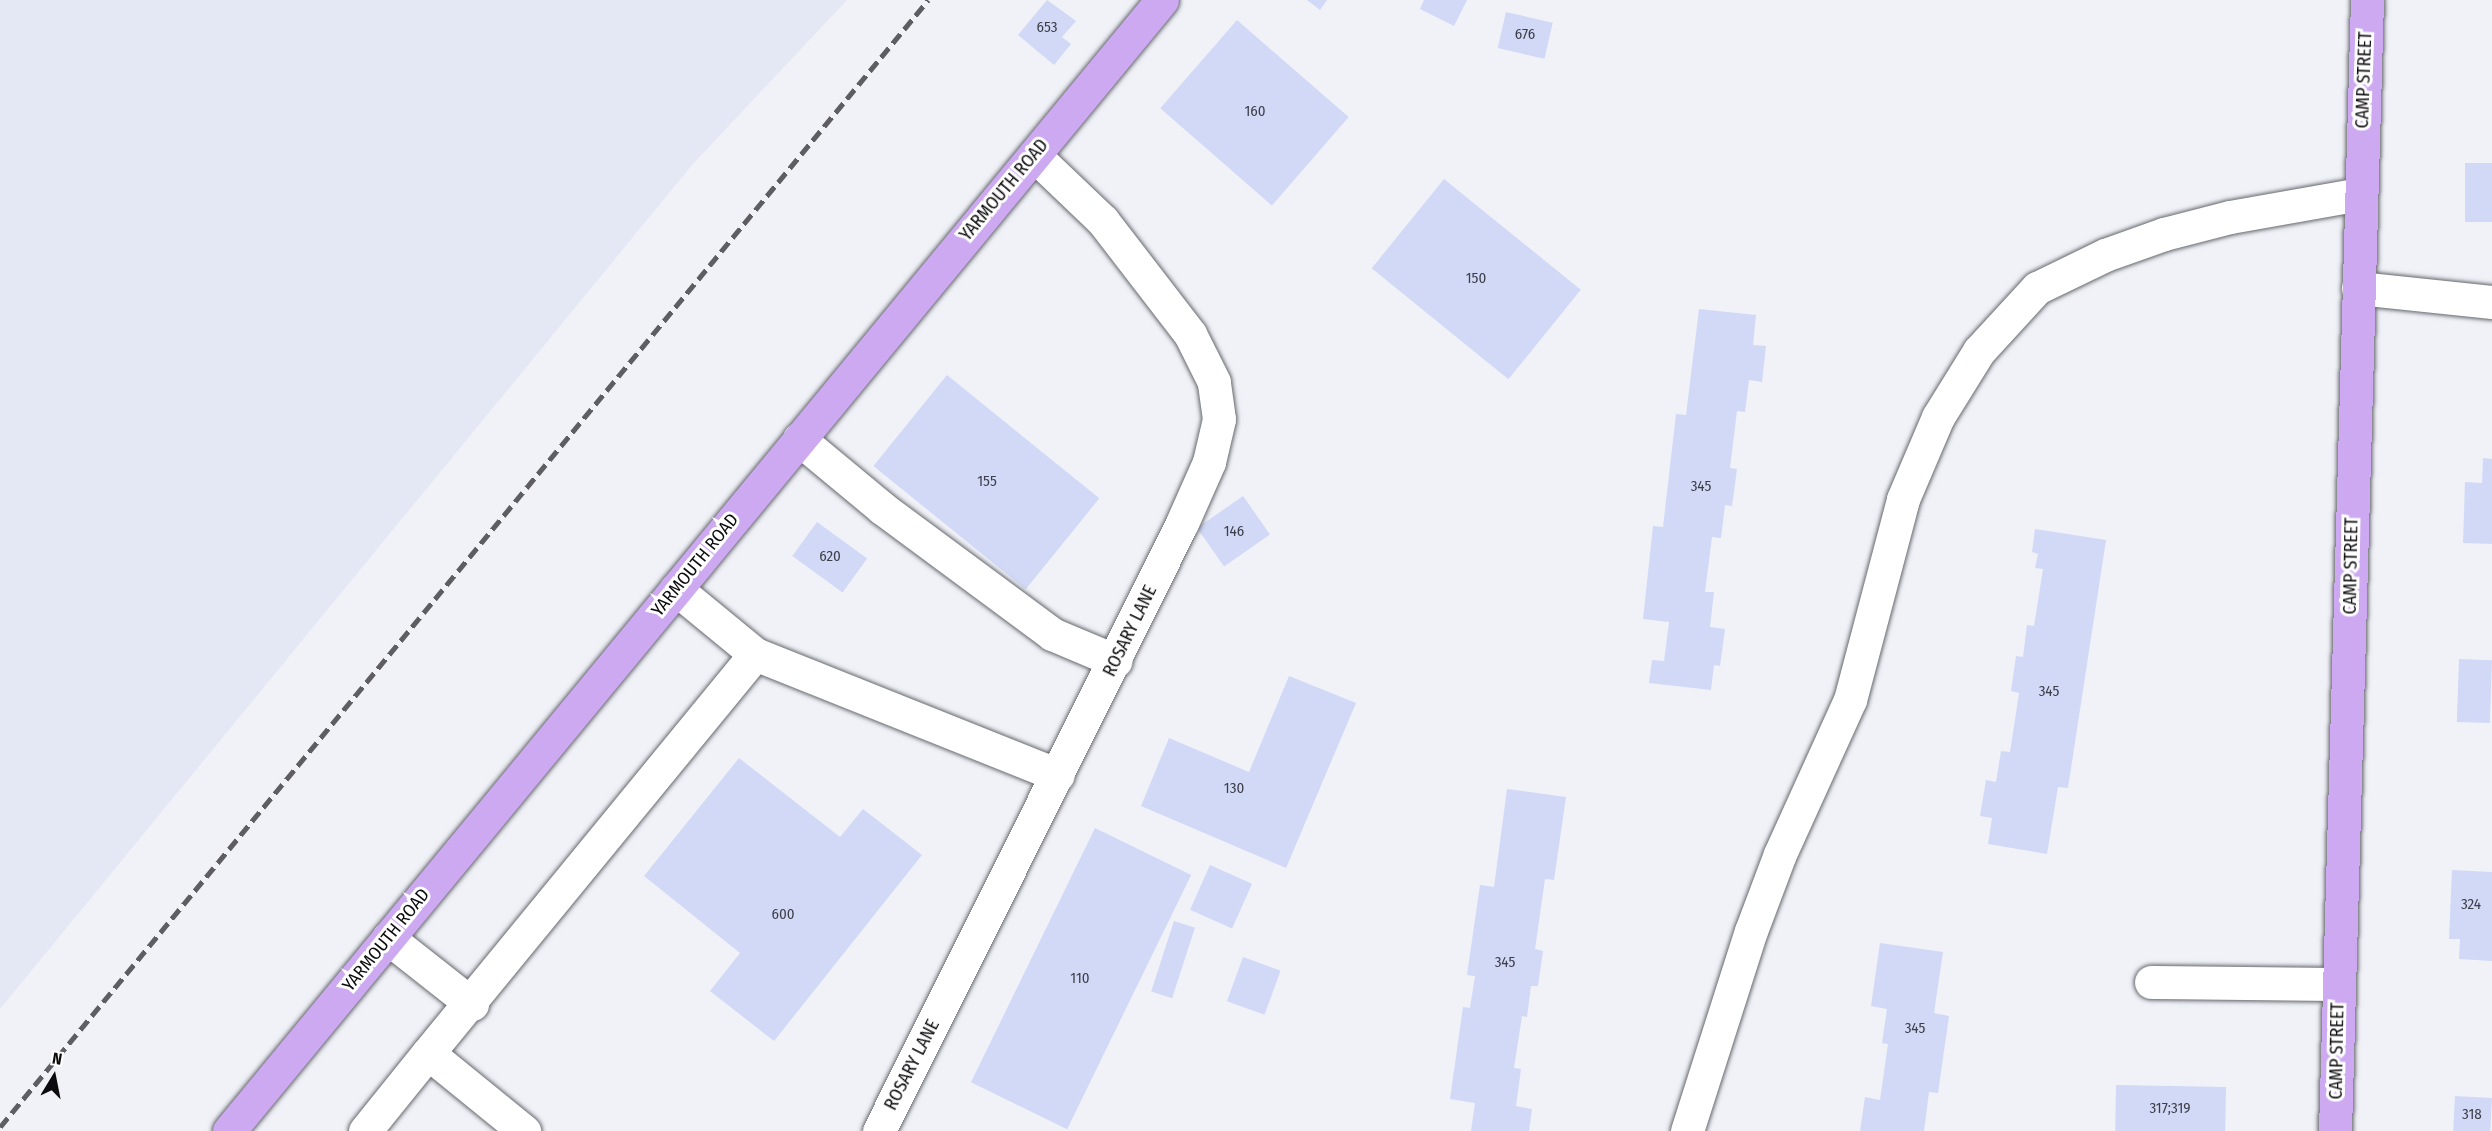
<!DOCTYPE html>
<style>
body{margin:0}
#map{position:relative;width:2492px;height:1131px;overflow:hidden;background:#f0f2f8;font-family:"Fira Sans Condensed",sans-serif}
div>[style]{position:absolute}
.built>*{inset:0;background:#e4e8f5}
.building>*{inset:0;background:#d1d9f7;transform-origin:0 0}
.roads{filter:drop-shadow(0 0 2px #66686d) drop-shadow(0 0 2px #66686d)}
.minor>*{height:33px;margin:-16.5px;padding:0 16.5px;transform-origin:16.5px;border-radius:16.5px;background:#fff}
.major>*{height:33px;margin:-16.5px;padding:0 16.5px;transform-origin:16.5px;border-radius:16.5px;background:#cda9f2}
.rail>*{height:4.5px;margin-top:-2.25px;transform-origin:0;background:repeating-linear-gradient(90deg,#5e5e62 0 12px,transparent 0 18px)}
span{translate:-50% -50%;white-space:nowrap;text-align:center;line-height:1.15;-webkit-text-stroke:6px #fff;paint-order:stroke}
.number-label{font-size:15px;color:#3d3f48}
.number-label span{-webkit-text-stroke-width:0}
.street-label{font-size:18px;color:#0c0c0e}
.north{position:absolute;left:24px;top:1047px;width:60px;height:60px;-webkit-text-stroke:4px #fff;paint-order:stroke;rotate:10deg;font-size:16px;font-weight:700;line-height:24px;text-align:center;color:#0c0c0e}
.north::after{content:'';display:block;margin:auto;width:21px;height:27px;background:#0c0c0e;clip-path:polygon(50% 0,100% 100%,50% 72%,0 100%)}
</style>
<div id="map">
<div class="built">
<i style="clip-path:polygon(0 0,847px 0,692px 165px,0 1009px)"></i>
</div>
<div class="building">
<i style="clip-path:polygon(1047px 0,1076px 21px,1062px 37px,1071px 44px,1054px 65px,1018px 35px)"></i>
<i style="clip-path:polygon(1307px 0,1327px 0,1320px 10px)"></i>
<i style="clip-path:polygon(1424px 0,1467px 0,1454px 26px,1420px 9px)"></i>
<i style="left:1506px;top:12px;width:48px;height:37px;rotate:13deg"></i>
<i style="left:1237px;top:20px;width:148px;height:117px;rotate:41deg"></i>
<i style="left:2465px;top:163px;width:27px;height:59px"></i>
<i style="left:1444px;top:179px;width:176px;height:115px;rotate:39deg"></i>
<i style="clip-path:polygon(1699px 309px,1756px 315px,1753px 345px,1766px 346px,1762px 382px,1749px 380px,1745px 412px,1737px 411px,1730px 468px,1737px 469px,1732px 506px,1725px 505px,1721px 538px,1712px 537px,1705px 592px,1714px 592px,1710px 627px,1725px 629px,1720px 666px,1714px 665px,1711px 690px,1649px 683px,1652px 660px,1664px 661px,1669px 622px,1643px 619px,1653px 526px,1663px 527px,1676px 414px,1686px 415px)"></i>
<i style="left:947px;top:375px;width:196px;height:117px;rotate:39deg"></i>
<i style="clip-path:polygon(2483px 458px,2492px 459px,2492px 544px,2463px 543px,2465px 482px,2482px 483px)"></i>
<i style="left:1243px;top:496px;width:47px;height:56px;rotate:55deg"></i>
<i style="left:817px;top:522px;width:62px;height:42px;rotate:36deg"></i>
<i style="clip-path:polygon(2035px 529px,2106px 540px,2068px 788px,2058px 787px,2047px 854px,1988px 844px,1992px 818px,1980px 816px,1986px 780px,1996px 782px,2001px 751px,2010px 752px,2019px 693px,2011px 691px,2016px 656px,2023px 657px,2027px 625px,2034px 626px,2043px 569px,2035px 568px,2038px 554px,2032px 552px)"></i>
<i style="left:2459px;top:659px;width:33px;height:63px;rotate:2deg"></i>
<i style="clip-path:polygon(1289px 676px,1356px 703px,1286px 868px,1141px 806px,1169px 738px,1249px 772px)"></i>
<i style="clip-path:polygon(739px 758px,840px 837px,863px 809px,922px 855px,774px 1041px,710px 991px,740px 953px,644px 876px)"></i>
<i style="clip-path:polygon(1507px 789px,1566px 797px,1554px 880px,1545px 879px,1535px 949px,1543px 951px,1538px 986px,1531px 986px,1527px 1017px,1522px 1016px,1514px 1068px,1521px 1069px,1516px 1106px,1532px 1109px,1529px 1131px,1471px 1131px,1475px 1103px,1450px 1099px,1463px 1007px,1470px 1008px,1475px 976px,1467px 975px,1480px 885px,1494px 887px)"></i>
<i style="left:1095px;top:828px;width:107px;height:283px;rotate:26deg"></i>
<i style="left:1210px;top:865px;width:46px;height:49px;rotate:24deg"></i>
<i style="clip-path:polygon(2452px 870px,2492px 872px,2492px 961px,2459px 959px,2460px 939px,2449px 939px)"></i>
<i style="left:1174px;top:921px;width:22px;height:74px;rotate:18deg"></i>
<i style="clip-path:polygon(1880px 943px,1943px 952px,1934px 1013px,1949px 1016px,1938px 1093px,1929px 1092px,1924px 1131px,1860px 1131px,1865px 1097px,1880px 1100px,1888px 1044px,1882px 1043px,1887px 1009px,1871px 1006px)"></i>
<i style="left:1243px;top:957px;width:40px;height:47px;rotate:20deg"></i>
<i style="left:2116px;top:1085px;width:110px;height:46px;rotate:1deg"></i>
<i style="left:2455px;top:1096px;width:37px;height:35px;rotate:3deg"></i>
</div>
<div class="roads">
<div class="minor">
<i style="left:2358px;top:288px;width:135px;rotate:6deg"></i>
<i style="left:799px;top:439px;width:108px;rotate:39.7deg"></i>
<i style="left:882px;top:508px;width:212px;rotate:36.5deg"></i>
<i style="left:1052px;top:634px;width:69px;rotate:22.9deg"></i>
<i style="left:676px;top:589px;width:102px;rotate:39.4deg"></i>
<i style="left:755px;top:654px;width:326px;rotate:21.8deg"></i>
<i style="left:388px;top:938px;width:107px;rotate:38.2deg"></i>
<i style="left:2151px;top:982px;width:188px;rotate:0.6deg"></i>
<i style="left:428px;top:1053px;width:516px;rotate:-50.66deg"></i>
<i style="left:365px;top:1131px;width:100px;rotate:-51.1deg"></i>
<i style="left:428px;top:1053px;width:124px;rotate:39.1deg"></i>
<i style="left:879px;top:1131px;width:679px;rotate:-63.51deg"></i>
<i style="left:1182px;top:523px;width:67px;rotate:-66.1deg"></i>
<i style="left:1209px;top:462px;width:44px;rotate:-76.9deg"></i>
<i style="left:1219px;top:419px;width:37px;rotate:-98deg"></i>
<i style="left:1214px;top:382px;width:54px;rotate:-116.6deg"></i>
<i style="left:1190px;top:334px;width:143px;rotate:-127.6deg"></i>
<i style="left:1103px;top:221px;width:95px;rotate:-136.3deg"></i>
<i style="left:1687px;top:1131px;width:210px;rotate:-72.3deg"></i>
<i style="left:1751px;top:931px;width:82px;rotate:-69.4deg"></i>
<i style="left:1780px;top:854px;width:169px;rotate:-65.6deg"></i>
<i style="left:1850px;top:700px;width:208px;rotate:-75.2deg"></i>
<i style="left:1903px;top:499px;width:89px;rotate:-66.9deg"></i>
<i style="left:1938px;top:417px;width:78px;rotate:-58.2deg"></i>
<i style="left:1979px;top:351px;width:86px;rotate:-47.4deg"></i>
<i style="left:2037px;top:288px;width:76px;rotate:-25.9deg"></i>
<i style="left:2105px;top:255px;width:63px;rotate:-19.6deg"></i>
<i style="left:2164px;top:234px;width:68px;rotate:-14.4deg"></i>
<i style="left:2230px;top:217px;width:132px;rotate:-10deg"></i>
</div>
<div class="major">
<i style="left:229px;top:1131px;width:1466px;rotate:-50.48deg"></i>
<i style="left:2335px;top:1131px;width:1131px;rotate:-88.38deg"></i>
</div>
</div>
<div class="rail">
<i style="left:0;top:1127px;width:1460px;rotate:-50.53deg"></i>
</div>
<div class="number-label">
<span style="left:1047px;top:28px">653</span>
<span style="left:1525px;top:35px">676</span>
<span style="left:1255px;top:112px">160</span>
<span style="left:1476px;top:279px">150</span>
<span style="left:987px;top:482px">155</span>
<span style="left:1701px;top:487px">345</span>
<span style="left:1234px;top:532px">146</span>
<span style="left:830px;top:557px">620</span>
<span style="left:2049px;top:692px">345</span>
<span style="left:1234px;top:789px">130</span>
<span style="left:2471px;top:905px">324</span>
<span style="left:783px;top:915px">600</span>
<span style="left:1505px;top:963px">345</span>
<span style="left:1080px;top:979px">110</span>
<span style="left:1915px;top:1029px">345</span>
<span style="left:2170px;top:1109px">317;319</span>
<span style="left:2472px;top:1115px">318</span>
</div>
<div class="street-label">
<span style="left:2364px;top:80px;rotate:-88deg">CAMP STREET</span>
<span style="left:1004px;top:190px;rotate:-50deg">YARMOUTH ROAD</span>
<span style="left:695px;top:565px;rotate:-51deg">YARMOUTH ROAD</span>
<span style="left:2351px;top:566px;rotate:-89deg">CAMP STREET</span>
<span style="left:1130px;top:631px;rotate:-64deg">ROSARY LANE</span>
<span style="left:386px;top:940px;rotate:-51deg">YARMOUTH ROAD</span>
<span style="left:2337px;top:1051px;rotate:-89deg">CAMP STREET</span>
<span style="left:912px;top:1065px;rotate:-63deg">ROSARY LANE</span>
</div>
<div class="north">N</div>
</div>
